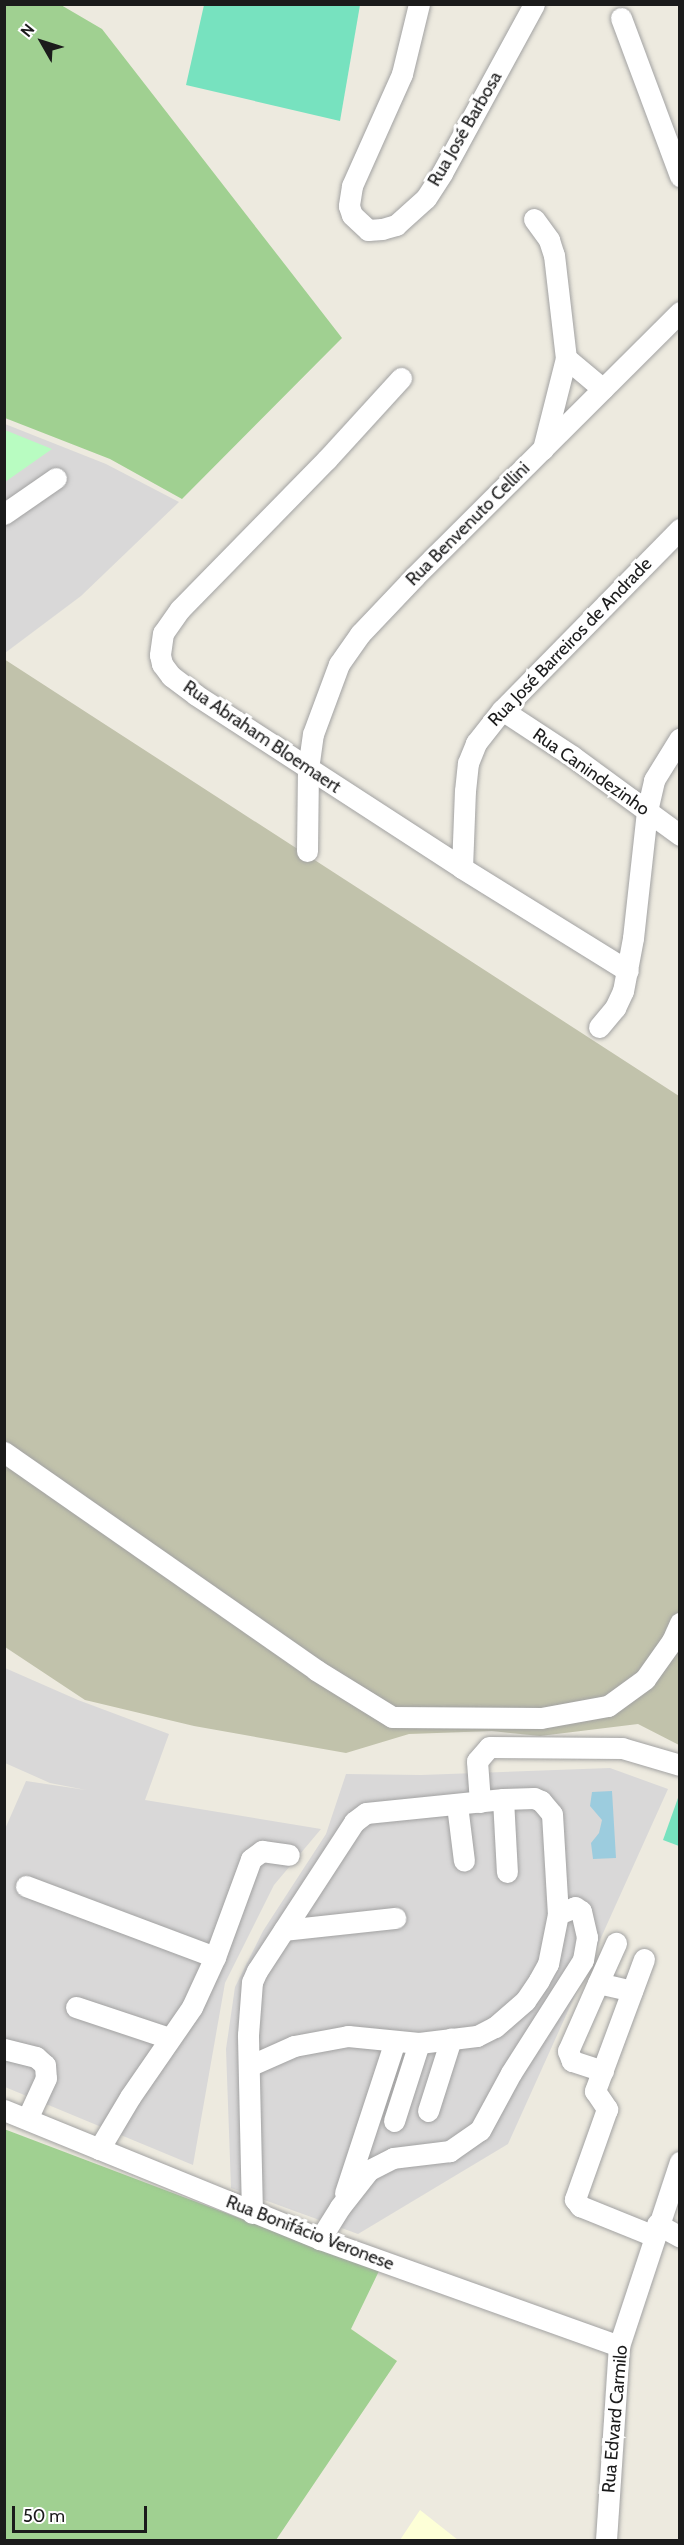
<!DOCTYPE html>
<meta charset="utf-8">
<style>
body{margin:0}
#map{position:relative;width:684px;height:2545px;overflow:hidden;background:#edeadf;font-family:Cabin,sans-serif}
div>[style]{position:absolute}
.residential>*{inset:0;background:#d9d8d8}
.education>*{inset:0;background:#fdffd7}
.construction>*{inset:0;background:#c1c2ab}
.forest>*{inset:0;background:#a0d091}
.park>*{inset:0;background:#b8fcc1}
.pitch>*{inset:0;background:#77e2bf}
.water>*{inset:0;background:#9cccde}
.roads{filter:drop-shadow(0 0 2px #a2a2a2) drop-shadow(0 0 2px #a2a2a2)}
.minor>*{height:21px;margin:-10.5px;padding:0 10.5px;transform-origin:10.5px;border-radius:10.5px;background:#fff}
span{translate:-50% -50%;white-space:nowrap;text-align:center;line-height:1.15;-webkit-text-stroke:6px #fff;paint-order:stroke}
.street-label{font-size:18px;color:#1b1b1b}
.frame{position:absolute;inset:0;border:6px solid #1b1b1b;pointer-events:none}
.north{position:absolute;left:12px;top:12px;width:60px;height:60px;-webkit-text-stroke:4px #fff;paint-order:stroke;rotate:309deg;font-size:16px;font-weight:700;line-height:24px;text-align:center;color:#1b1b1b}
.north::after{content:'';display:block;margin:auto;width:21px;height:27px;background:#1b1b1b;clip-path:polygon(50% 0,100% 100%,50% 72%,0 100%)}
.scale{position:absolute;left:12px;top:2506px;width:135px;height:27px;box-sizing:border-box;border:3px solid #1b1b1b;border-top:0;padding-left:8px;font-size:18px;line-height:21px;white-space:nowrap;color:#1b1b1b;-webkit-text-stroke:4px #fff;paint-order:stroke}
</style>
<div id="map">
<div class="residential">
<i style="clip-path:polygon(5px 424px,106px 464px,179px 502px,81px 596px,5px 653px)"></i>
<i style="clip-path:polygon(5px 1668px,78px 1700px,169px 1734px,145px 1800px,321px 1829px,274px 1885px,225px 1983px,193px 2165px,5px 2087px,5px 1829px,26px 1781px,86px 1790px,50px 1783px,5px 1763px)"></i>
<i style="clip-path:polygon(610px 1768px,668px 1789px,508px 2144px,358px 2234px,231px 2188px,226px 2049px,235px 1987px,263px 1931px,326px 1834px,346px 1774px,421px 1775px)"></i>
</div>
<div class="education">
<i style="clip-path:polygon(420px 2510px,458px 2540px,400px 2540px)"></i>
</div>
<div class="construction">
<i style="clip-path:polygon(4px 659px,679px 1096px,679px 1745px,638px 1724px,540px 1736px,492px 1731px,409px 1734px,346px 1753px,194px 1726px,85px 1700px,5px 1647px)"></i>
</div>
<div class="forest">
<i style="clip-path:polygon(4px 5px,61px 5px,102px 29px,342px 338px,182px 499px,110px 459px,5px 418px)"></i>
<i style="clip-path:polygon(4px 2129px,379px 2271px,351px 2329px,397px 2361px,276px 2540px,5px 2540px)"></i>
</div>
<div class="park">
<i style="clip-path:polygon(5px 430px,52px 449px,5px 482px,4px 482px)"></i>
</div>
<div class="pitch">
<i style="clip-path:polygon(204px 5px,360px 5px,340px 121px,186px 85px)"></i>
<i style="clip-path:polygon(678px 1798px,680px 1799px,679px 1846px,663px 1840px)"></i>
</div>
<div class="water">
<i style="clip-path:polygon(612px 1791px,616px 1858px,593px 1859px,591px 1843px,599px 1833px,602px 1820px,590px 1806px,592px 1792px)"></i>
</div>
<div class="roads">
<div class="minor">
<i style="left:419px;top:4px;width:72px;rotate:103.7deg"></i>
<i style="left:402px;top:74px;width:123px;rotate:114.1deg"></i>
<i style="left:352px;top:186px;width:20px;rotate:99deg"></i>
<i style="left:349px;top:206px;width:9px;rotate:72deg"></i>
<i style="left:352px;top:215px;width:22px;rotate:43deg"></i>
<i style="left:368px;top:230px;width:14px;rotate:-4deg"></i>
<i style="left:382px;top:229px;width:15px;rotate:-16deg"></i>
<i style="left:396px;top:225px;width:40px;rotate:-42deg"></i>
<i style="left:426px;top:198px;width:30px;rotate:-57deg"></i>
<i style="left:442px;top:173px;width:192px;rotate:-61.4deg"></i>
<i style="left:621px;top:18px;width:169px;rotate:69.5deg"></i>
<i style="left:534px;top:219px;width:26px;rotate:54deg"></i>
<i style="left:549px;top:240px;width:16px;rotate:72deg"></i>
<i style="left:554px;top:255px;width:104px;rotate:83.4deg"></i>
<i style="left:566px;top:358px;width:94px;rotate:104.2deg"></i>
<i style="left:566px;top:358px;width:48px;rotate:40deg"></i>
<i style="left:401px;top:378px;width:110px;rotate:132.4deg"></i>
<i style="left:327px;top:459px;width:210px;rotate:134.4deg"></i>
<i style="left:180px;top:609px;width:29px;rotate:125deg"></i>
<i style="left:163px;top:633px;width:22px;rotate:98deg"></i>
<i style="left:160px;top:655px;width:9px;rotate:77deg"></i>
<i style="left:162px;top:664px;width:15px;rotate:53deg"></i>
<i style="left:171px;top:676px;width:31px;rotate:37deg"></i>
<i style="left:196px;top:695px;width:317px;rotate:33deg"></i>
<i style="left:462px;top:868px;width:195px;rotate:31.8deg"></i>
<i style="left:4px;top:514px;width:63px;rotate:-34.7deg"></i>
<i style="left:502px;top:710px;width:84px;rotate:33.3deg"></i>
<i style="left:572px;top:756px;width:134px;rotate:36.2deg"></i>
<i style="left:307px;top:851px;width:82px;rotate:-89.3deg"></i>
<i style="left:308px;top:769px;width:35px;rotate:-82deg"></i>
<i style="left:313px;top:734px;width:75px;rotate:-69.6deg"></i>
<i style="left:339px;top:664px;width:37px;rotate:-55deg"></i>
<i style="left:360px;top:634px;width:80px;rotate:-46.5deg"></i>
<i style="left:415px;top:576px;width:374px;rotate:-44.9deg"></i>
<i style="left:462px;top:868px;width:77px;rotate:-87.8deg"></i>
<i style="left:465px;top:791px;width:28px;rotate:-84deg"></i>
<i style="left:468px;top:763px;width:22px;rotate:-68deg"></i>
<i style="left:476px;top:743px;width:42px;rotate:-51.8deg"></i>
<i style="left:502px;top:710px;width:254px;rotate:-45.5deg"></i>
<i style="left:599px;top:1027px;width:25px;rotate:-50deg"></i>
<i style="left:615px;top:1008px;width:19px;rotate:-65deg"></i>
<i style="left:623px;top:991px;width:54px;rotate:-79.3deg"></i>
<i style="left:633px;top:938px;width:128px;rotate:-83.7deg"></i>
<i style="left:647px;top:811px;width:32px;rotate:-77deg"></i>
<i style="left:654px;top:780px;width:49px;rotate:-58.2deg"></i>
<i style="left:4px;top:1452px;width:381px;rotate:34.9deg"></i>
<i style="left:316px;top:1670px;width:89px;rotate:31.7deg"></i>
<i style="left:392px;top:1717px;width:149px;rotate:0.4deg"></i>
<i style="left:541px;top:1718px;width:68px;rotate:-10.2deg"></i>
<i style="left:608px;top:1706px;width:46px;rotate:-36.1deg"></i>
<i style="left:645px;top:1679px;width:47px;rotate:-54.6deg"></i>
<i style="left:672px;top:1641px;width:20px;rotate:-66deg"></i>
<i style="left:503px;top:1799px;width:73px;rotate:86.9deg"></i>
<i style="left:480px;top:1802px;width:41px;rotate:-94.2deg"></i>
<i style="left:477px;top:1761px;width:18px;rotate:-49deg"></i>
<i style="left:489px;top:1747px;width:133px;rotate:0.4deg"></i>
<i style="left:622px;top:1748px;width:60px;rotate:16.3deg"></i>
<i style="left:457px;top:1805px;width:56px;rotate:82.9deg"></i>
<i style="left:26px;top:1886px;width:202px;rotate:20.6deg"></i>
<i style="left:284px;top:1930px;width:112px;rotate:-6.2deg"></i>
<i style="left:644px;top:1959px;width:141px;rotate:110.4deg"></i>
<i style="left:595px;top:2091px;width:22px;rotate:56deg"></i>
<i style="left:607px;top:2109px;width:96px;rotate:109.6deg"></i>
<i style="left:575px;top:2199px;width:9px;rotate:54deg"></i>
<i style="left:580px;top:2206px;width:80px;rotate:22.1deg"></i>
<i style="left:598px;top:1983px;width:44px;rotate:-65.8deg"></i>
<i style="left:76px;top:2007px;width:98px;rotate:18.4deg"></i>
<i style="left:4px;top:2049px;width:33px;rotate:14deg"></i>
<i style="left:36px;top:2057px;width:12px;rotate:42deg"></i>
<i style="left:45px;top:2065px;width:13px;rotate:86deg"></i>
<i style="left:46px;top:2078px;width:45px;rotate:114.9deg"></i>
<i style="left:249px;top:2066px;width:49px;rotate:-24deg"></i>
<i style="left:294px;top:2046px;width:55px;rotate:-10.5deg"></i>
<i style="left:348px;top:2036px;width:71px;rotate:5.6deg"></i>
<i style="left:419px;top:2043px;width:58px;rotate:-6.9deg"></i>
<i style="left:477px;top:2036px;width:20px;rotate:-27deg"></i>
<i style="left:495px;top:2027px;width:40px;rotate:-41deg"></i>
<i style="left:525px;top:2001px;width:25px;rotate:-56deg"></i>
<i style="left:539px;top:1980px;width:18px;rotate:-61deg"></i>
<i style="left:548px;top:1964px;width:51px;rotate:-78.7deg"></i>
<i style="left:603px;top:2071px;width:33px;rotate:-162deg"></i>
<i style="left:572px;top:2061px;width:11px;rotate:-112deg"></i>
<i style="left:568px;top:2051px;width:74px;rotate:-66.2deg"></i>
<i style="left:598px;top:1983px;width:35px;rotate:13deg"></i>
<i style="left:4px;top:2110px;width:341px;rotate:22.2deg"></i>
<i style="left:320px;top:2239px;width:318px;rotate:19.7deg"></i>
<i style="left:428px;top:2111px;width:76px;rotate:-72.3deg"></i>
<i style="left:394px;top:2121px;width:82px;rotate:-72.2deg"></i>
<i style="left:99px;top:2149px;width:61px;rotate:-59.2deg"></i>
<i style="left:130px;top:2097px;width:109px;rotate:-55.4deg"></i>
<i style="left:192px;top:2007px;width:55px;rotate:-65.3deg"></i>
<i style="left:215px;top:1957px;width:104px;rotate:-69.8deg"></i>
<i style="left:251px;top:1859px;width:14px;rotate:-36deg"></i>
<i style="left:262px;top:1851px;width:27px;rotate:8deg"></i>
<i style="left:345px;top:2193px;width:160px;rotate:-71.8deg"></i>
<i style="left:252px;top:2213px;width:178px;rotate:-91.3deg"></i>
<i style="left:248px;top:2035px;width:53px;rotate:-85.7deg"></i>
<i style="left:252px;top:1982px;width:12px;rotate:-66deg"></i>
<i style="left:257px;top:1971px;width:178px;rotate:-56.9deg"></i>
<i style="left:354px;top:1822px;width:15px;rotate:-37deg"></i>
<i style="left:366px;top:1813px;width:138px;rotate:-5.8deg"></i>
<i style="left:503px;top:1799px;width:31px;rotate:-2deg"></i>
<i style="left:534px;top:1798px;width:8px;rotate:23deg"></i>
<i style="left:541px;top:1801px;width:17px;rotate:50deg"></i>
<i style="left:552px;top:1814px;width:100px;rotate:86.6deg"></i>
<i style="left:558px;top:1914px;width:18px;rotate:-22deg"></i>
<i style="left:575px;top:1907px;width:7px;rotate:34deg"></i>
<i style="left:581px;top:1911px;width:27px;rotate:77deg"></i>
<i style="left:587px;top:1937px;width:23px;rotate:100deg"></i>
<i style="left:583px;top:1960px;width:134px;rotate:122.5deg"></i>
<i style="left:511px;top:2073px;width:65px;rotate:118.5deg"></i>
<i style="left:480px;top:2130px;width:37px;rotate:145deg"></i>
<i style="left:450px;top:2151px;width:57px;rotate:173deg"></i>
<i style="left:393px;top:2158px;width:27px;rotate:153deg"></i>
<i style="left:369px;top:2170px;width:47px;rotate:128.1deg"></i>
<i style="left:340px;top:2207px;width:38px;rotate:122deg"></i>
<i style="left:657px;top:2224px;width:26px;rotate:29deg"></i>
<i style="left:606px;top:2540px;width:194px;rotate:-86.2deg"></i>
<i style="left:619px;top:2346px;width:194px;rotate:-71.7deg"></i>
</div>
</div>
<div class="street-label">
<span style="left:465px;top:129px;rotate:-60deg">Rua José Barbosa</span>
<span style="left:468px;top:524px;rotate:-45deg">Rua Benvenuto Cellini</span>
<span style="left:570px;top:642px;rotate:-46deg">Rua José Barreiros de Andrade</span>
<span style="left:262px;top:737px;rotate:34deg">Rua Abraham Bloemaert</span>
<span style="left:591px;top:772px;rotate:35deg">Rua Canindezinho</span>
<span style="left:310px;top:2233px;rotate:21deg">Rua Bonifácio Veronese</span>
<span style="left:615px;top:2419px;rotate:-85deg">Rua Edvard Carmilo</span>
</div>
<div class="frame"></div>
<div class="north">N</div>
<div class="scale">50 m</div>
</div>
